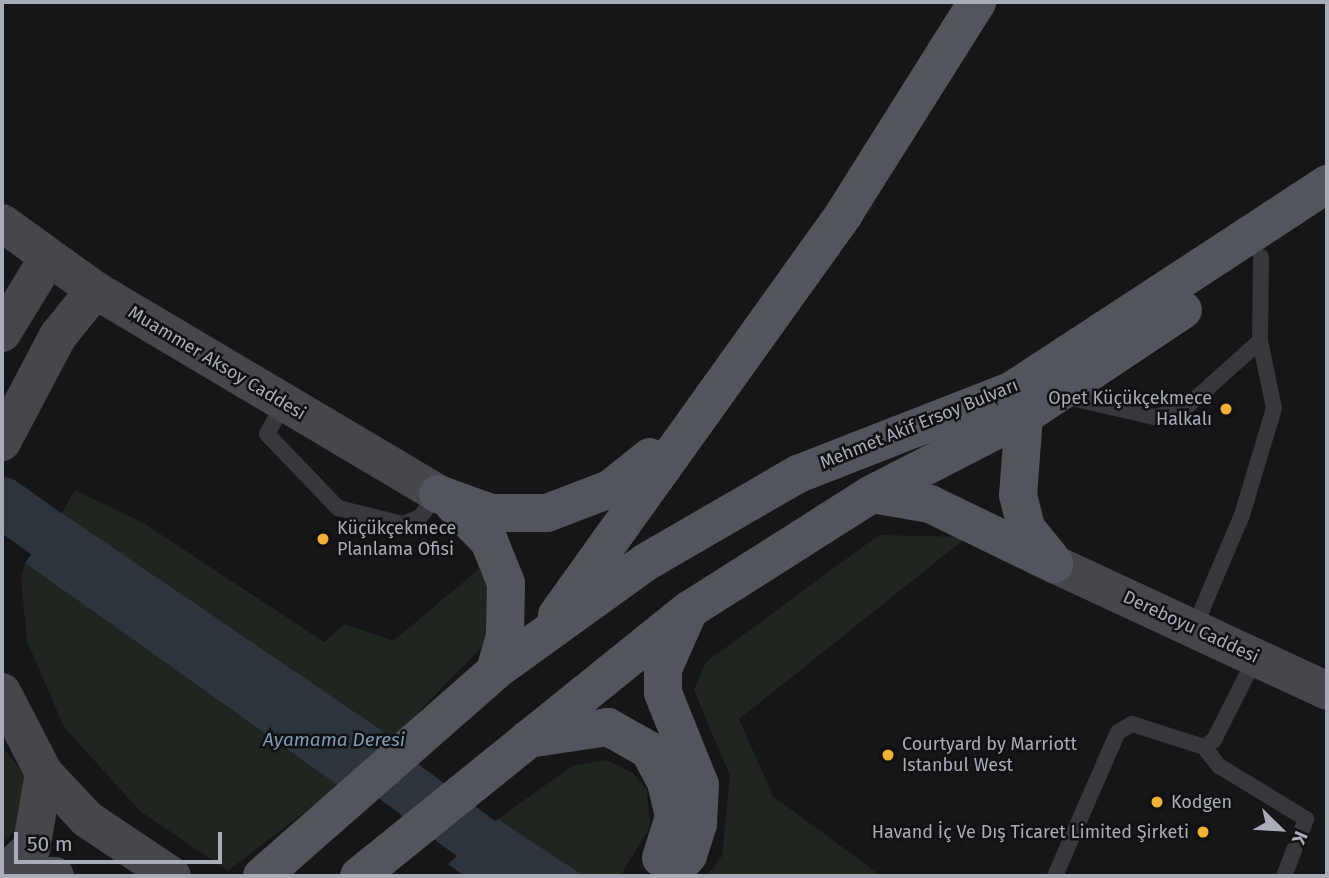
<!DOCTYPE html>
<meta charset="utf-8">
<style>
body{margin:0}
#map{position:relative;width:1329px;height:878px;overflow:hidden;background:#161618;font-family:"Fira Sans",sans-serif}
div>[style]{position:absolute}
.green>*{inset:0;background:#1e261f}
.water>*{inset:0;background:#2c353c}
.river>*{height:51px;margin:-25.5px;padding:0 25.5px;transform-origin:25.5px;border-radius:25.5px;background:#2c353c}
.service>*{height:16px;margin:-8px;padding:0 8px;transform-origin:8px;border-radius:8px;background:#37383d}
.secondary>*{height:38px;margin:-19px;padding:0 19px;transform-origin:19px;border-radius:19px;background:#45474d}
.primary>*{height:38px;margin:-19px;padding:0 19px;transform-origin:19px;border-radius:19px;background:#53555c}
.dots>*{width:19px;height:19px;translate:-50% -50%;box-sizing:border-box;border:4px solid #111113;border-radius:50%}
span{translate:-50% -50%;white-space:nowrap;text-align:center;line-height:1.15;-webkit-text-stroke:5px #111113;paint-order:stroke}
.street-label{font-size:18px;color:#a8adb8}
.poi-label{font-size:18px;color:#a8adb8}
.right{translate:-100% -50%;text-align:right}
.left{translate:0 -50%;text-align:left}
.water-label{font-size:19px;color:#7f9bb3;font-style:italic}
.frame{position:absolute;inset:0;border:4px solid #a8adb8;pointer-events:none}
.north{position:absolute;left:1245px;top:794px;width:70px;height:70px;-webkit-text-stroke:5px #111113;paint-order:stroke;rotate:114deg;font-size:19px;font-weight:700;line-height:28px;text-align:center;color:#a8adb8}
.north::after{content:'';display:block;margin:auto;width:24px;height:32px;background:#a8adb8;clip-path:polygon(50% 0,100% 100%,50% 72%,0 100%)}
.scale{position:absolute;left:14px;top:832px;width:208px;height:32px;box-sizing:border-box;border:4px solid #a8adb8;border-top:0;padding-left:9px;font-size:21px;line-height:24px;white-space:nowrap;color:#a8adb8;-webkit-text-stroke:5px #111113;paint-order:stroke}
</style>
<div id="map">
<div class="green">
<i style="clip-path:polygon(75px 490px,145px 524px,324px 642px,345px 624px,393px 641px,485px 564px,493px 595px,486px 643px,393px 738px,62px 513px)"></i>
<i style="clip-path:polygon(879px 535px,967px 537px,739px 719px,773px 796px,881px 876px,707px 876px,722px 856px,730px 776px,694px 690px,706px 662px)"></i>
<i style="clip-path:polygon(25px 563px,339px 786px,228px 871px,140px 811px,64px 727px,27px 641px,21px 579px)"></i>
<i style="clip-path:polygon(2px 747px,28px 778px,22px 825px,2px 843px)"></i>
<i style="clip-path:polygon(607px 760px,633px 773px,647px 790px,650px 827px,620px 876px,584px 876px,498px 819px,572px 766px)"></i>
</div>
<div class="water">
<i style="clip-path:polygon(62px 513px,393px 738px,339px 786px,25px 563px)"></i>
<i style="clip-path:polygon(498px 819px,584px 876px,464px 876px,448px 864px)"></i>
</div>
<div class="river">
<i style="left:2px;top:502px;width:124px;rotate:35.5deg"></i>
<i style="left:343px;top:740px;width:229px;rotate:36.5deg"></i>
</div>
<div class="service">
<i style="left:1063px;top:396px;width:93px;rotate:13deg"></i>
<i style="left:1154px;top:417px;width:30px;rotate:-14deg"></i>
<i style="left:1183px;top:410px;width:103px;rotate:-41.9deg"></i>
<i style="left:284px;top:404px;width:34px;rotate:120deg"></i>
<i style="left:267px;top:434px;width:103px;rotate:46.2deg"></i>
<i style="left:338px;top:508px;width:67px;rotate:13.8deg"></i>
<i style="left:403px;top:524px;width:18px;rotate:-22deg"></i>
<i style="left:420px;top:517px;width:29px;rotate:-52deg"></i>
<i style="left:1194px;top:628px;width:123px;rotate:-67deg"></i>
<i style="left:1242px;top:515px;width:112px;rotate:-73.3deg"></i>
<i style="left:1274px;top:408px;width:68px;rotate:-101.8deg"></i>
<i style="left:1260px;top:341px;width:84px;rotate:-89.3deg"></i>
<i style="left:1204px;top:747px;width:24px;rotate:52deg"></i>
<i style="left:1219px;top:766px;width:102px;rotate:31.3deg"></i>
<i style="left:1306px;top:819px;width:61px;rotate:111.1deg"></i>
<i style="left:1204px;top:747px;width:12px;rotate:-35deg"></i>
<i style="left:1214px;top:740px;width:93px;rotate:-63.2deg"></i>
<i style="left:1055px;top:876px;width:157px;rotate:-66.4deg"></i>
<i style="left:1118px;top:732px;width:16px;rotate:-30deg"></i>
<i style="left:1132px;top:724px;width:76px;rotate:17.7deg"></i>
</div>
<div class="secondary">
<i style="left:2px;top:223px;width:115px;rotate:35.8deg"></i>
<i style="left:95px;top:290px;width:399px;rotate:30.7deg"></i>
<i style="left:2px;top:333px;width:88px;rotate:-58.5deg"></i>
<i style="left:2px;top:442px;width:120px;rotate:-62.2deg"></i>
<i style="left:58px;top:336px;width:59px;rotate:-51.2deg"></i>
<i style="left:1054px;top:564px;width:301px;rotate:24.9deg"></i>
<i style="left:2px;top:692px;width:91px;rotate:62.6deg"></i>
<i style="left:44px;top:773px;width:63px;rotate:46.9deg"></i>
<i style="left:87px;top:819px;width:102px;rotate:33.8deg"></i>
<i style="left:2px;top:875px;width:39px;rotate:-42deg"></i>
<i style="left:31px;top:849px;width:77px;rotate:-80.3deg"></i>
<i style="left:43px;top:876px;width:12px"></i>
</div>
<div class="primary">
<i style="left:1024px;top:416px;width:79px;rotate:94.3deg"></i>
<i style="left:1018px;top:495px;width:34px;rotate:76deg"></i>
<i style="left:1026px;top:528px;width:38px;rotate:51deg"></i>
<i style="left:438px;top:494px;width:56px;rotate:19.7deg"></i>
<i style="left:491px;top:513px;width:56px"></i>
<i style="left:547px;top:513px;width:67px;rotate:-20.9deg"></i>
<i style="left:610px;top:489px;width:51px;rotate:-38.7deg"></i>
<i style="left:872px;top:494px;width:59px;rotate:9.8deg"></i>
<i style="left:930px;top:504px;width:138px;rotate:25.8deg"></i>
<i style="left:453px;top:504px;width:52px;rotate:45.8deg"></i>
<i style="left:489px;top:541px;width:45px;rotate:68deg"></i>
<i style="left:506px;top:583px;width:53px;rotate:91.1deg"></i>
<i style="left:505px;top:636px;width:36px;rotate:106deg"></i>
<i style="left:557px;top:615px;width:495px;rotate:-54.4deg"></i>
<i style="left:845px;top:212px;width:248px;rotate:-57.8deg"></i>
<i style="left:528px;top:739px;width:81px;rotate:-8.5deg"></i>
<i style="left:608px;top:727px;width:47px;rotate:29.3deg"></i>
<i style="left:649px;top:750px;width:36px;rotate:62deg"></i>
<i style="left:666px;top:782px;width:36px;rotate:77deg"></i>
<i style="left:674px;top:817px;width:43px;rotate:107.6deg"></i>
<i style="left:262px;top:876px;width:310px;rotate:-41.3deg"></i>
<i style="left:495px;top:671px;width:186px;rotate:-35.8deg"></i>
<i style="left:646px;top:562px;width:176px;rotate:-30.1deg"></i>
<i style="left:798px;top:474px;width:229px;rotate:-21.3deg"></i>
<i style="left:1011px;top:391px;width:378px;rotate:-33.2deg"></i>
<i style="left:359px;top:876px;width:424px;rotate:-38.9deg"></i>
<i style="left:689px;top:610px;width:217px;rotate:-32.4deg"></i>
<i style="left:872px;top:494px;width:171px;rotate:-27.2deg"></i>
<i style="left:1024px;top:416px;width:191px;rotate:-33.7deg"></i>
<i style="left:670px;top:876px;width:28px;rotate:-49deg"></i>
<i style="left:688px;top:855px;width:33px;rotate:-72deg"></i>
<i style="left:698px;top:824px;width:39px;rotate:-87deg"></i>
<i style="left:700px;top:785px;width:99px;rotate:-111.9deg"></i>
<i style="left:663px;top:693px;width:24px;rotate:-90deg"></i>
<i style="left:663px;top:669px;width:59px;rotate:-66deg"></i>
</div>
<div class="dots">
<i style="left:1226px;top:409px;background:#f2b134"></i>
<i style="left:323px;top:539px;background:#f2b134"></i>
<i style="left:888px;top:755px;background:#f2b134"></i>
<i style="left:1157px;top:802px;background:#f2b134"></i>
<i style="left:1203px;top:832px;background:#f2b134"></i>
</div>
<div class="street-label">
<span style="left:217px;top:363px;rotate:31deg">Muammer Aksoy Caddesi</span>
<span style="left:919px;top:424px;rotate:-22deg">Mehmet Akif Ersoy Bulvarı</span>
<span style="left:1191px;top:627px;rotate:25deg">Dereboyu Caddesi</span>
</div>
<div class="poi-label">
<span class="right" style="left:1212px;top:409px">Opet Küçükçekmece<br>Halkalı</span>
<span class="left" style="left:337px;top:539px">Küçükçekmece<br>Planlama Ofisi</span>
<span class="left" style="left:902px;top:755px">Courtyard by Marriott<br>Istanbul West</span>
<span class="left" style="left:1171px;top:802px">Kodgen</span>
<span class="right" style="left:1189px;top:832px">Havand İç Ve Dış Ticaret Limited Şirketi</span>
</div>
<div class="water-label">
<span style="left:334px;top:740px">Ayamama Deresi</span>
</div>
<div class="frame"></div>
<div class="north">K</div>
<div class="scale">50 m</div>
</div>
